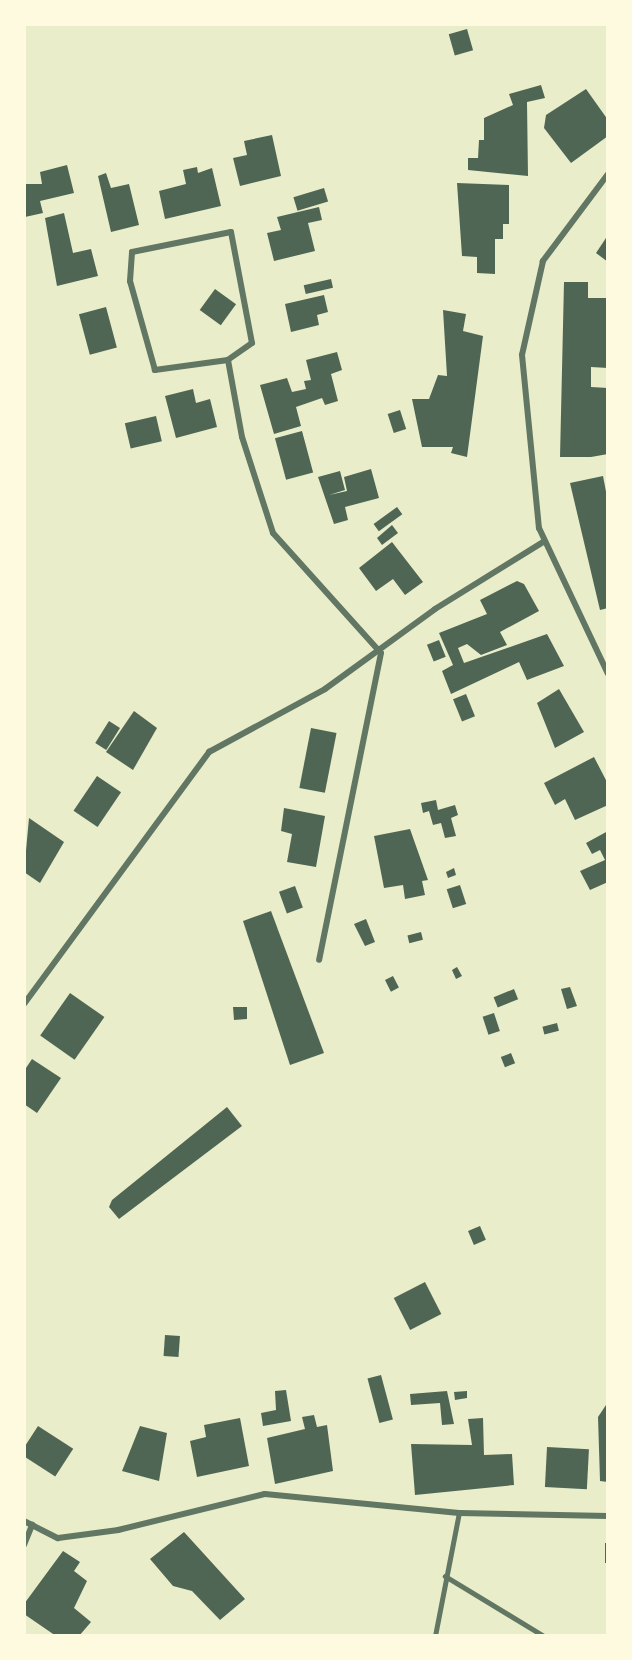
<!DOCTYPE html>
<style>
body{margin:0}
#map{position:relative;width:632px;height:1660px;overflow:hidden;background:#e9edc9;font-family:Signika,sans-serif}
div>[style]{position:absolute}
.building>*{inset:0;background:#4f6655;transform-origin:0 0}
.service>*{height:4.5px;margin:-2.25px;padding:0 2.25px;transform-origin:2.25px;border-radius:2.25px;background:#617663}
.minor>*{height:6px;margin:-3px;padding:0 3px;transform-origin:3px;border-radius:3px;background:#617663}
span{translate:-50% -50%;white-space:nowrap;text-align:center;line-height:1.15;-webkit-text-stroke:4.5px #fefae0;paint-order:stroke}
.frame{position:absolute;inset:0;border:26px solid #fefae0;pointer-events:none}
</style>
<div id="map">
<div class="building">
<i style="left:467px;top:29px;width:22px;height:19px;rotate:74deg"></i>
<i style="clip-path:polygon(541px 85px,545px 98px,527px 102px,528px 176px,468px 170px,468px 158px,478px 158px,479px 140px,484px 140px,484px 118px,513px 105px,509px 94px)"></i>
<i style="clip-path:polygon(586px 89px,608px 120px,608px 136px,571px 163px,544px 128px,546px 115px)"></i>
<i style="clip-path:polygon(272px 135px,281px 176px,240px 186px,233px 158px,247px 155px,244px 141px)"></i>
<i style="clip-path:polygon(67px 165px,74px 193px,40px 201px,43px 213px,25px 217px,24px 184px,42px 184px,40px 172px)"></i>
<i style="clip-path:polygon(197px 167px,198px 173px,212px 168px,221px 206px,165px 219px,159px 191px,186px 184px,183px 170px)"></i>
<i style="clip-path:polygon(106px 173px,111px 188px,129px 184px,139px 225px,111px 232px,98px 176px)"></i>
<i style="clip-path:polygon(457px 183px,509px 185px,509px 224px,503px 224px,503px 239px,495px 239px,495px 274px,477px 273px,477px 257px,462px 256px)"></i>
<i style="left:324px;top:188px;width:14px;height:32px;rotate:73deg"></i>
<i style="clip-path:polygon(319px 207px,322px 220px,308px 223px,315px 251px,274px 261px,267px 233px,281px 230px,277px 217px)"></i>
<i style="clip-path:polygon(64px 213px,73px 253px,91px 249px,98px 276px,57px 286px,45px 218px)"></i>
<i style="clip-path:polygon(608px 235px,608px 262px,596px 253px)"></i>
<i style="left:331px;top:279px;width:9px;height:28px;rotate:77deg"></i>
<i style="clip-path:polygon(564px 282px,588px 282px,588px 298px,608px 298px,608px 368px,591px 367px,591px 387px,608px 388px,608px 454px,591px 457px,560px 457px)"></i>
<i style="left:215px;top:289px;width:26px;height:26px;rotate:36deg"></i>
<i style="clip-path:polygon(324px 295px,328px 312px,317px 315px,319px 325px,291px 332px,285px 304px)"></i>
<i style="left:106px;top:307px;width:42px;height:28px;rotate:75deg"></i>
<i style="clip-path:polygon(443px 310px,466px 314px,463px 331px,483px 336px,467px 457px,451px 453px,453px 447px,422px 447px,412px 399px,429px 399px,438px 375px,447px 376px)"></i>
<i style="clip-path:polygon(337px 352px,342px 370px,331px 374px,338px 401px,325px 405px,322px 398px,296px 407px,301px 426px,274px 434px,260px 385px,287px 378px,292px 392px,306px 389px,304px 381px,311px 380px,306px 360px)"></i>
<i style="clip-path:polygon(193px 389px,196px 403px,210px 399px,217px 427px,176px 438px,165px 396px)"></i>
<i style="left:400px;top:410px;width:20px;height:13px;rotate:72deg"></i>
<i style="left:156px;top:416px;width:26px;height:32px;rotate:77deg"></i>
<i style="left:302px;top:431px;width:43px;height:28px;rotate:75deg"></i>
<i style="clip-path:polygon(371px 469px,379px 498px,345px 507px,348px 520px,334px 524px,318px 477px,340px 471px,345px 490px,329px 495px,347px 491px,344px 477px)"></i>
<i style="clip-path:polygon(603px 476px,608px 502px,608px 608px,600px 610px,570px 483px)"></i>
<i style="left:397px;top:507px;width:9px;height:29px;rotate:54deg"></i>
<i style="clip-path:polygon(392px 525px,398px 533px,382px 545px,377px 538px)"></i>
<i style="clip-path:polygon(392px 542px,423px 582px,405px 595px,393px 579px,376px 591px,359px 568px)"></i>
<i style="clip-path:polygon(517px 581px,524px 584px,539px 611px,500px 632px,507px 645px,481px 655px,467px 644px,458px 648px,464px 663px,547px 634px,564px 666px,527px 680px,519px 662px,451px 694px,442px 671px,453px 665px,439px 633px,487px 614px,480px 600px)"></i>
<i style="left:439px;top:640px;width:18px;height:13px;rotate:68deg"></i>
<i style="clip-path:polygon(559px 689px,584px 732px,555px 748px,537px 703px)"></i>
<i style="left:466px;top:694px;width:24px;height:14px;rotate:68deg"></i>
<i style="clip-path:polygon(134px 711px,157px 728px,133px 770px,106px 752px)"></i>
<i style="left:109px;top:721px;width:13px;height:26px;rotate:32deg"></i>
<i style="left:311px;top:728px;width:26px;height:61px;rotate:11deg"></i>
<i style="clip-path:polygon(594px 757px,608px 784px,608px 805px,575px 820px,565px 799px,555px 805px,544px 783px)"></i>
<i style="left:97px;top:776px;width:29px;height:42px;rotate:34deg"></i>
<i style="clip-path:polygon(436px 800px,438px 810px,455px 805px,458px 815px,451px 818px,456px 836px,445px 838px,441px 823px,433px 825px,429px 811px,423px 813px,421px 803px)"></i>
<i style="clip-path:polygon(284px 808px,325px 816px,316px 867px,287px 862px,292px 834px,281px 831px)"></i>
<i style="clip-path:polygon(29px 818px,64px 842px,40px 883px,24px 872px)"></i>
<i style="clip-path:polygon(410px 829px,428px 880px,422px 881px,425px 895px,405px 899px,403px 885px,384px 888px,374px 836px)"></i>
<i style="clip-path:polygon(608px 831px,608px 882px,590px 890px,580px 871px,605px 860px,600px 850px,592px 854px,586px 843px)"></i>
<i style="clip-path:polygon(454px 868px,456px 875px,448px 878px,446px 872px)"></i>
<i style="left:460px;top:885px;width:20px;height:14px;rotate:72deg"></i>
<i style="left:295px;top:886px;width:23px;height:17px;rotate:70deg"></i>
<i style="clip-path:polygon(271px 911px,324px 1053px,290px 1065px,243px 921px)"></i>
<i style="clip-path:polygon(366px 919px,375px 942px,365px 946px,354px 924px)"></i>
<i style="left:421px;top:932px;width:8px;height:14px;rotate:76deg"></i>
<i style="clip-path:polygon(457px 967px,462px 976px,456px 979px,452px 970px)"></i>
<i style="left:393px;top:976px;width:13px;height:9px;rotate:63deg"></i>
<i style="clip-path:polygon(570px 987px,577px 1006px,567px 1009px,561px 989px)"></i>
<i style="left:514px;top:989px;width:11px;height:22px;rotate:68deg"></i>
<i style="left:70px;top:993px;width:42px;height:52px;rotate:35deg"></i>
<i style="clip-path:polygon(233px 1007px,247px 1007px,247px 1019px,234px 1020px)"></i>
<i style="left:494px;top:1013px;width:19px;height:12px;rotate:72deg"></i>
<i style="left:557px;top:1023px;width:8px;height:15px;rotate:76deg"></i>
<i style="left:511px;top:1053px;width:11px;height:11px;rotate:68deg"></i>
<i style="clip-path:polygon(32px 1059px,61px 1078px,37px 1113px,24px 1104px,24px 1071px)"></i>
<i style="clip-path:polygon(227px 1107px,242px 1126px,119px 1219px,109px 1207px,112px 1200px)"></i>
<i style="left:480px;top:1226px;width:15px;height:13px;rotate:67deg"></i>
<i style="left:425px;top:1282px;width:36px;height:35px;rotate:63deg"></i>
<i style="left:165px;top:1335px;width:15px;height:21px;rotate:4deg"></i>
<i style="left:381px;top:1375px;width:46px;height:14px;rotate:75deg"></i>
<i style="clip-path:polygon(286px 1390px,291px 1421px,263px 1426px,261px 1413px,276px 1410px,275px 1391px)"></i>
<i style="clip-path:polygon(447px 1391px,454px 1424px,442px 1425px,440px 1403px,411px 1405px,410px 1394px)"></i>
<i style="clip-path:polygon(467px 1391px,467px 1398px,455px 1400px,454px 1392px)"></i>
<i style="clip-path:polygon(608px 1402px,608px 1482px,600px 1481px,598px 1417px)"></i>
<i style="clip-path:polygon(314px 1415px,317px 1427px,327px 1425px,333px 1471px,275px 1484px,267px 1438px,305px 1429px,302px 1417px)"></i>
<i style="clip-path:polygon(240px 1418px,249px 1466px,197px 1477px,190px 1441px,206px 1437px,204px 1425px)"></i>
<i style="clip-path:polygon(483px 1418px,484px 1455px,512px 1454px,514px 1485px,415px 1495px,411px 1444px,472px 1445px,468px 1419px)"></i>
<i style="left:38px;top:1426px;width:42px;height:33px;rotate:33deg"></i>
<i style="clip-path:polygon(140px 1426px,167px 1433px,159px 1481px,122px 1471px)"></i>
<i style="left:547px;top:1447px;width:42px;height:40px;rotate:3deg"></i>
<i style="clip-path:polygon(184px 1532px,245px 1599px,220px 1620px,192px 1591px,173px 1586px,150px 1559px)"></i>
<i style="left:605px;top:1543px;width:3px;height:20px"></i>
<i style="clip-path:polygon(63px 1551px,80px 1562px,74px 1571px,87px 1581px,74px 1608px,91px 1622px,79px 1636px,56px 1636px,24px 1614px,24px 1604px)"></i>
</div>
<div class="service">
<i style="left:445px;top:1576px;width:116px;rotate:31.2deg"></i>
<i style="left:435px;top:1636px;width:125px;rotate:-79deg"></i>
</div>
<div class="minor">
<i style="left:608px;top:174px;width:109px;rotate:126.8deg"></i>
<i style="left:543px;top:261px;width:96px;rotate:102.6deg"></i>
<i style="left:522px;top:355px;width:174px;rotate:84.4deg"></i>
<i style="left:539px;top:528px;width:161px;rotate:64.7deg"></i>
<i style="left:231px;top:232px;width:113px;rotate:79.3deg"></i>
<i style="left:252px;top:343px;width:29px;rotate:145deg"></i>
<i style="left:228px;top:360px;width:74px;rotate:172.2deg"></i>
<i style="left:155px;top:370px;width:92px;rotate:-105.7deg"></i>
<i style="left:130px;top:281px;width:29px;rotate:-86deg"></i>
<i style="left:132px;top:252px;width:101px;rotate:-11.4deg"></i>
<i style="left:228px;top:360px;width:78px;rotate:79.7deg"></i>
<i style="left:242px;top:437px;width:101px;rotate:72.1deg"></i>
<i style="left:273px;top:533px;width:161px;rotate:48deg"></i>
<i style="left:381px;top:653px;width:313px;rotate:101.4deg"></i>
<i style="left:24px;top:1004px;width:313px;rotate:-53.7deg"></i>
<i style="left:209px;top:752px;width:132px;rotate:-28.5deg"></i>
<i style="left:325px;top:689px;width:136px;rotate:-36deg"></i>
<i style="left:435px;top:609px;width:127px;rotate:-31.8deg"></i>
<i style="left:24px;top:1521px;width:38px;rotate:27deg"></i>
<i style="left:58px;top:1538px;width:61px;rotate:-7.6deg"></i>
<i style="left:118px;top:1530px;width:151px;rotate:-13.8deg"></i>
<i style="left:265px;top:1494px;width:195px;rotate:5.6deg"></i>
<i style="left:459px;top:1513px;width:149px;rotate:1.2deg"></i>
<i style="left:24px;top:1545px;width:22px;rotate:-68deg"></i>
</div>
<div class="frame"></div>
</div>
